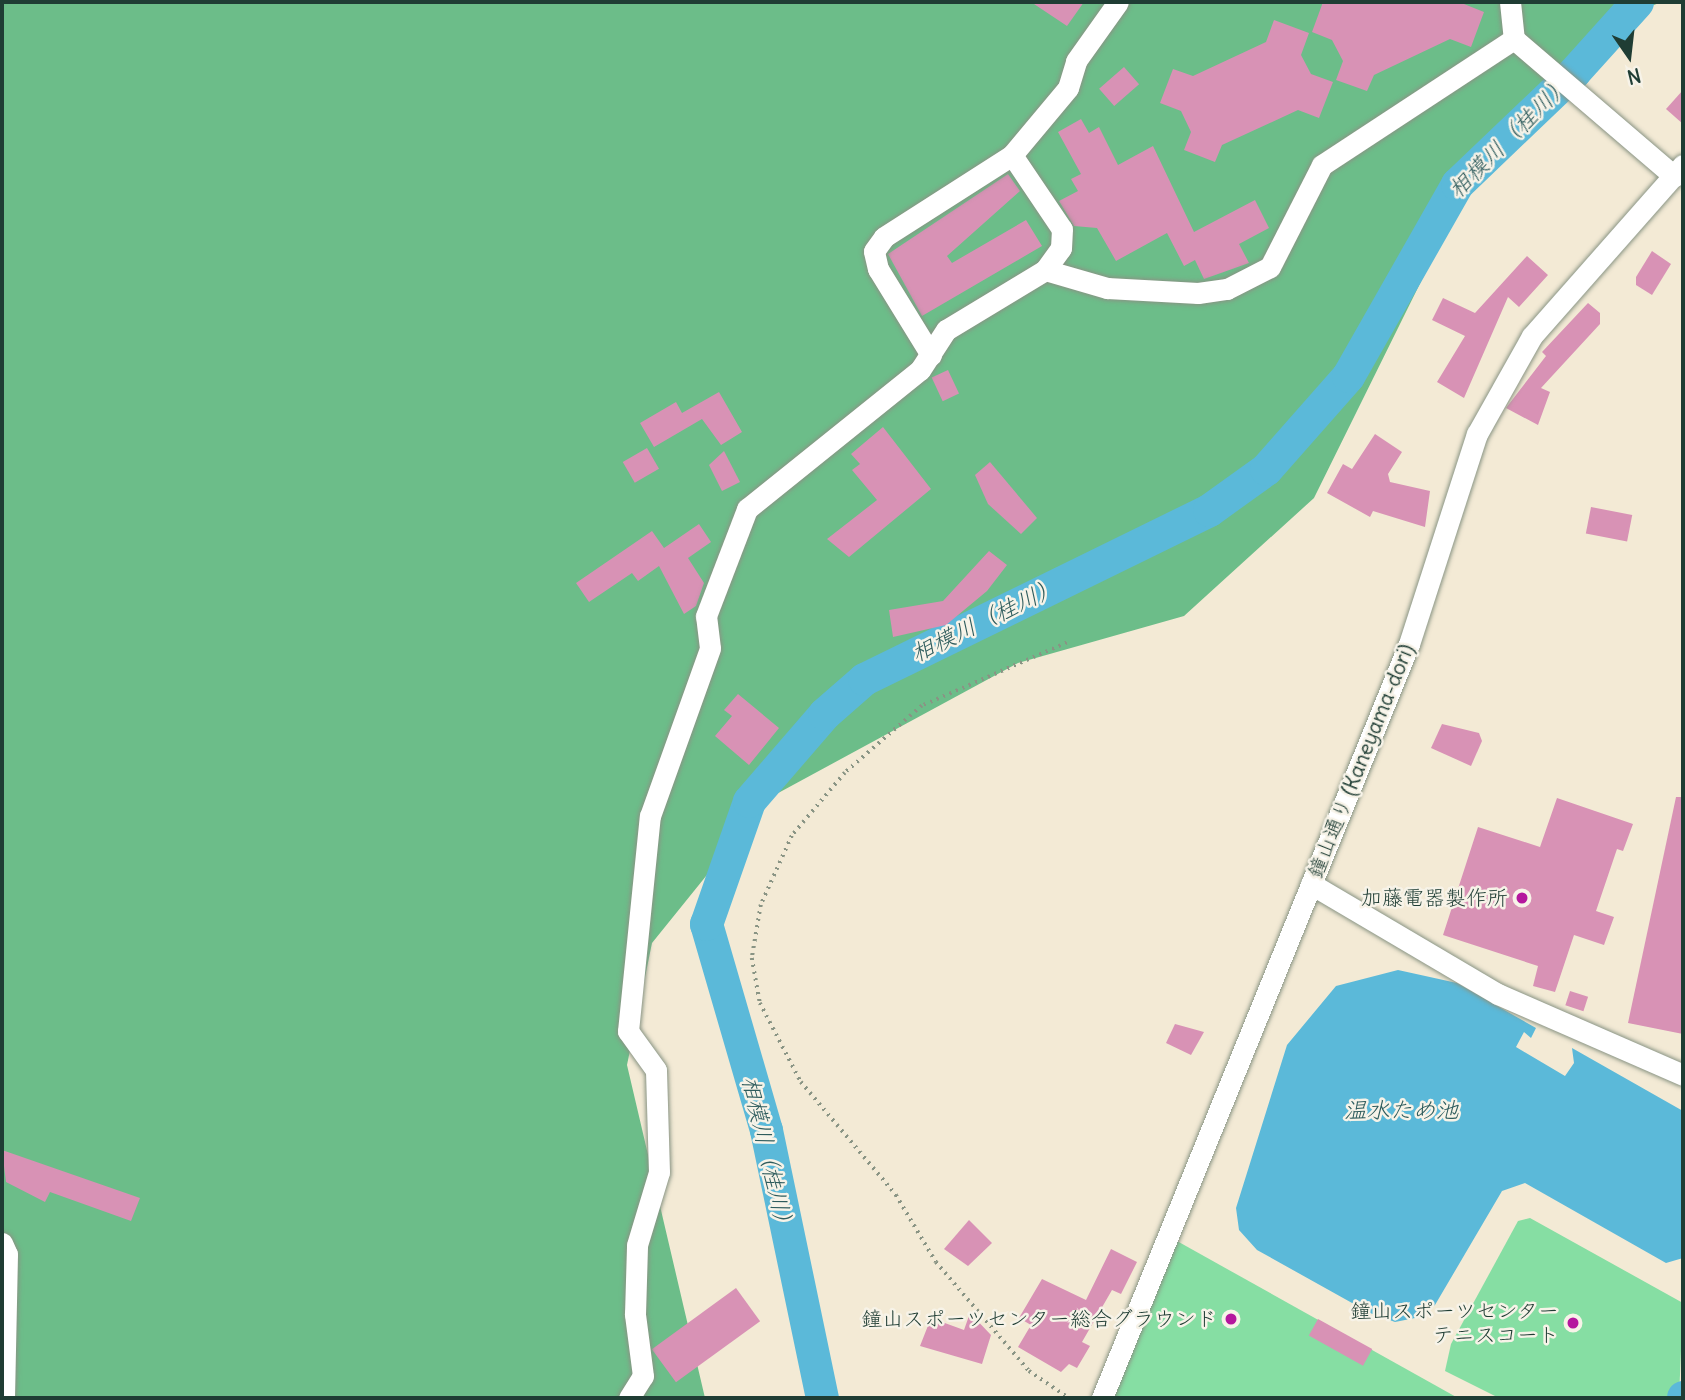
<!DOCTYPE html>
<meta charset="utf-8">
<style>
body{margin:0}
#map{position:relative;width:1685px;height:1400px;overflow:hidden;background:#f3ead5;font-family:Delius,"Klee One",sans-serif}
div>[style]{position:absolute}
.green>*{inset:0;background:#86dea3}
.forest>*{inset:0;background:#6cbd89}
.water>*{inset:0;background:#5bb9d9}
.river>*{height:33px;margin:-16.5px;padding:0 16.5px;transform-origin:16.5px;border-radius:16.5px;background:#5bb9d9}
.building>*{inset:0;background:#d892b5;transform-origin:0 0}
.path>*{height:3.5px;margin-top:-1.75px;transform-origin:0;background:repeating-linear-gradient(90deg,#899484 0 2px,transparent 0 7px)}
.roads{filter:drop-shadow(0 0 2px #899484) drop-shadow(0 0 2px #899484)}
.minor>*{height:21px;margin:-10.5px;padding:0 10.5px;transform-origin:10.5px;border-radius:10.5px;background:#fff}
.dots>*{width:19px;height:19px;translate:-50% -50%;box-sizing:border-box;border:4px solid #f7f3e8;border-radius:50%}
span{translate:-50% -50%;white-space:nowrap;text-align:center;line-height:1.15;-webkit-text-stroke:5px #f7f3e8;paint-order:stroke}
.street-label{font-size:21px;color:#1f3d34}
.poi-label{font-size:21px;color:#1f3d34}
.right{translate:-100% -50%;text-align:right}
.water-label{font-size:23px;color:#2e5c5d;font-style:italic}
.frame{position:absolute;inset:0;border:4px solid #1f3d34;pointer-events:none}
.north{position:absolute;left:1594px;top:21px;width:70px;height:70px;-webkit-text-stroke:5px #f7f3e8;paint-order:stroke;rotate:166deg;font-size:19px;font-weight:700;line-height:28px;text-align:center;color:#1f3d34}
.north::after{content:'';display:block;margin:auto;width:24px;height:32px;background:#1f3d34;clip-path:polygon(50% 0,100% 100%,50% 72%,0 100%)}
</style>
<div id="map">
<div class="green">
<i style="clip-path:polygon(1530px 1218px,1683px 1303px,1679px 1398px,1499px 1398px,1445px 1371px,1451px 1344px,1518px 1221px)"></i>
<i style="clip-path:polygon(1177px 1241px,1458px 1398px,1114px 1398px)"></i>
</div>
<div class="forest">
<i style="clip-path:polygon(2px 2px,1662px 2px,1613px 20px,1486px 150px,1314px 498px,1184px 616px,1018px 663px,769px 798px,652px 943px,627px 1065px,705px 1398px,2px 1398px)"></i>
</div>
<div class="water">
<i style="clip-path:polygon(1398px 970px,1457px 983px,1536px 1028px,1531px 1038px,1524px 1032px,1516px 1047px,1565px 1076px,1574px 1063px,1572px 1048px,1683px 1111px,1683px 1258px,1666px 1263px,1525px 1183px,1502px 1191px,1435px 1305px,1415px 1318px,1395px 1322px,1370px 1313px,1257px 1250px,1239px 1230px,1236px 1208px,1287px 1045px,1336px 986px)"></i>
</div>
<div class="river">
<i style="left:822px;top:1398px;width:274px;rotate:-101.8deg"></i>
<i style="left:766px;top:1130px;width:215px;rotate:-106.2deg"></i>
<i style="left:706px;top:924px;width:130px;rotate:-70.7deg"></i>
<i style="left:749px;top:801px;width:115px;rotate:-49.2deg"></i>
<i style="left:824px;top:714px;width:53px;rotate:-41.2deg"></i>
<i style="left:864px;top:679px;width:384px;rotate:-26.1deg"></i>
<i style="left:1209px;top:510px;width:70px;rotate:-35.7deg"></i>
<i style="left:1266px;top:469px;width:124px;rotate:-48.6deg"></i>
<i style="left:1348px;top:376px;width:221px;rotate:-60.4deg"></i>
<i style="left:1457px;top:184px;width:162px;rotate:-43.7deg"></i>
<i style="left:1574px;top:72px;width:94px;rotate:-48deg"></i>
<i style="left:1683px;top:1398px;width:1px;rotate:-90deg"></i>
</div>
<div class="building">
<i style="clip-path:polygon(1031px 2px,1084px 2px,1067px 26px)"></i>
<i style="clip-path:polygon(1323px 2px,1459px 2px,1484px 12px,1471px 47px,1450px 39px,1374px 75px,1367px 91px,1336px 80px,1343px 61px,1332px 40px,1312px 32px)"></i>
<i style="clip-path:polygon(1274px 20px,1309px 33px,1301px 55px,1311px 74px,1333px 82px,1319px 118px,1298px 110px,1222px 145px,1215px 162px,1184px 150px,1191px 132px,1181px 111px,1160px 103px,1173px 69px,1193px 76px,1266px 42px)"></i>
<i style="left:1124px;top:67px;width:23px;height:33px;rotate:49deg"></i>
<i style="clip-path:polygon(1683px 90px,1683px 124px,1666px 109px)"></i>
<i style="clip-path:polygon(1081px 119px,1089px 133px,1099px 127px,1118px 165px,1153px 146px,1194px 232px,1255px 200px,1269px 228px,1239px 244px,1249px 263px,1204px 279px,1195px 260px,1184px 266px,1167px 233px,1116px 261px,1097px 228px,1074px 226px,1059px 201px,1078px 191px,1071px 179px,1081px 174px,1058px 132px)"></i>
<i style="clip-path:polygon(1008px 174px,1020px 191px,947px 256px,952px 263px,1026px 220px,1042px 246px,922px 316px,888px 254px)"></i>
<i style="clip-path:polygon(1652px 251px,1671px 264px,1652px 295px,1636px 285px,1636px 277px)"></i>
<i style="clip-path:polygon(1527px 256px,1548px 275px,1519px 307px,1508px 297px,1464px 398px,1437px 382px,1465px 336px,1432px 320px,1443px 298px,1475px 313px)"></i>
<i style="clip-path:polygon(1588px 303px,1600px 313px,1600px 324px,1541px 388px,1550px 392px,1538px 425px,1506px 408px,1546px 356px,1542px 352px)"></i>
<i style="left:948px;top:370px;width:26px;height:18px;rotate:65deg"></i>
<i style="clip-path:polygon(719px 392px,742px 432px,721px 445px,702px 419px,654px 447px,640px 423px,676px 402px,682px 413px)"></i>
<i style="clip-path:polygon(883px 427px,931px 489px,849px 557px,827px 539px,877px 500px,852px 470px,860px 464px,851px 454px)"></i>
<i style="clip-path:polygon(1375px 434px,1402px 452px,1388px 474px,1390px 482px,1430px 491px,1425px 527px,1373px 511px,1370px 517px,1327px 493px,1343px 464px,1352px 469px)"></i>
<i style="left:647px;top:448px;width:24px;height:28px;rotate:60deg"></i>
<i style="clip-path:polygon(724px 451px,740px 482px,722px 491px,709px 465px)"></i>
<i style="clip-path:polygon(990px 462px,1037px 518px,1021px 534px,988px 504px,975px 475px)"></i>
<i style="left:1591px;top:507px;width:42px;height:27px;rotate:11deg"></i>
<i style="clip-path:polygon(699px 524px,711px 542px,688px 558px,704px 583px,696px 606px,684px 614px,659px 566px,638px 581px,632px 573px,589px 602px,576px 583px,652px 531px,664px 548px)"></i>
<i style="clip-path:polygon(989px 551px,1007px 565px,987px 591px,946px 625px,893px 637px,889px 610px,943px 601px)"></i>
<i style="clip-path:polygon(738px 694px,779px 728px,749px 765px,715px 736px,732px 716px,724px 710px)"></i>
<i style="clip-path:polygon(1442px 724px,1479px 733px,1482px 741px,1471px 766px,1431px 748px)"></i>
<i style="clip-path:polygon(1676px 797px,1683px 797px,1683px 1034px,1628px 1023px)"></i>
<i style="clip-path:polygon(1557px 798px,1633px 824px,1623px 851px,1617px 849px,1596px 911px,1614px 917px,1604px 945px,1574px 935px,1555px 992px,1533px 986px,1538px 966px,1443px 935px,1478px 827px,1540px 847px)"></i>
<i style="left:1570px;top:991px;width:19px;height:15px;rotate:18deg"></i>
<i style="clip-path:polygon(1175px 1024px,1204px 1032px,1191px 1055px,1166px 1043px)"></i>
<i style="clip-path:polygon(2px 1150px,140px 1198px,131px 1221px,50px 1192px,45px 1202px,6px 1182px)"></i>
<i style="clip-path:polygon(969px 1220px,992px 1243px,968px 1266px,944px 1249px)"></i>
<i style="clip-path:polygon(1111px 1249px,1137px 1262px,1121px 1294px,1112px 1290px,1082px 1342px,1090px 1346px,1077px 1368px,1069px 1364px,1061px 1372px,1018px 1347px,1031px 1325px,1019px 1318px,1042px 1279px,1086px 1300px)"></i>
<i style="left:736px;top:1288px;width:41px;height:104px;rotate:54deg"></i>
<i style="clip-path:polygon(970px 1313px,991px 1335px,982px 1364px,920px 1346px,931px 1318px,964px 1330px)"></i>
<i style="left:1318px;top:1319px;width:62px;height:19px;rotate:29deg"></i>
</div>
<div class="path">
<i style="left:1067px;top:643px;width:158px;rotate:156.5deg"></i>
<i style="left:922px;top:706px;width:102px;rotate:139deg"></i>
<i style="left:845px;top:773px;width:82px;rotate:130.1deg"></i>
<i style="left:792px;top:836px;width:76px;rotate:114.2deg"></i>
<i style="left:761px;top:905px;width:54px;rotate:99.6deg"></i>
<i style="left:752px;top:958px;width:46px;rotate:79.9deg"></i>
<i style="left:760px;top:1003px;width:89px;rotate:62.6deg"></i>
<i style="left:801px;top:1082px;width:148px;rotate:49.9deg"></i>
<i style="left:896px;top:1195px;width:78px;rotate:59.2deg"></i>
<i style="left:936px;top:1262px;width:143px;rotate:49.5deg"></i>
<i style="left:1029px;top:1371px;width:48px;rotate:34deg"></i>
</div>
<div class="roads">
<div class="minor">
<i style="left:1510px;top:2px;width:37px;rotate:84deg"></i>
<i style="left:1514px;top:39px;width:211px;rotate:40.6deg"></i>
<i style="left:1012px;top:155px;width:89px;rotate:56deg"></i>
<i style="left:1062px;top:229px;width:19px;rotate:93deg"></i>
<i style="left:1061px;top:248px;width:27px;rotate:126deg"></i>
<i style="left:931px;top:355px;width:101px;rotate:-121.6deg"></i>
<i style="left:878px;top:269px;width:18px;rotate:-103deg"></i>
<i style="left:874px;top:251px;width:17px;rotate:-54deg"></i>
<i style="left:884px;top:237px;width:152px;rotate:-32.6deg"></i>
<i style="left:1012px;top:155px;width:87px;rotate:-50.1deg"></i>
<i style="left:1068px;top:88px;width:28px;rotate:-73deg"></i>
<i style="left:1076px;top:61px;width:72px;rotate:-54.6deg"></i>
<i style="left:1311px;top:884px;width:217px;rotate:30.5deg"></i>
<i style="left:1498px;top:994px;width:202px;rotate:23.6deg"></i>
<i style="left:2px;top:1243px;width:12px;rotate:66deg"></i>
<i style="left:7px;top:1254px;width:144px;rotate:91.2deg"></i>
<i style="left:629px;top:1398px;width:26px;rotate:-58deg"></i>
<i style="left:643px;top:1376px;width:63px;rotate:-97.4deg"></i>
<i style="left:635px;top:1314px;width:69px;rotate:-88.3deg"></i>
<i style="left:637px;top:1245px;width:76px;rotate:-73.2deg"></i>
<i style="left:659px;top:1172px;width:102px;rotate:-91.7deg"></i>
<i style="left:656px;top:1070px;width:48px;rotate:-125.7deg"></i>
<i style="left:628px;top:1031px;width:216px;rotate:-84.2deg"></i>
<i style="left:650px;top:816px;width:178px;rotate:-70.3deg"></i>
<i style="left:710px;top:648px;width:32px;rotate:-97deg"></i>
<i style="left:706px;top:616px;width:115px;rotate:-69deg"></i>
<i style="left:747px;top:509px;width:222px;rotate:-38.8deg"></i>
<i style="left:920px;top:370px;width:48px;rotate:-57deg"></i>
<i style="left:946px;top:330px;width:116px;rotate:-31.2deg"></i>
<i style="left:1045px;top:270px;width:65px;rotate:16.2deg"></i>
<i style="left:1107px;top:288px;width:91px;rotate:3.1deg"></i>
<i style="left:1198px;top:293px;width:29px;rotate:-8deg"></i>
<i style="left:1227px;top:289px;width:48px;rotate:-27.1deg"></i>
<i style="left:1270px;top:267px;width:114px;rotate:-63deg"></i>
<i style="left:1322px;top:165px;width:230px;rotate:-33.3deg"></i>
<i style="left:1102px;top:1398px;width:814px;rotate:-67.85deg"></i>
<i style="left:1409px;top:644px;width:221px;rotate:-72.1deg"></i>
<i style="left:1477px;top:434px;width:112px;rotate:-60.7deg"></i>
<i style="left:1532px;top:336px;width:228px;rotate:-48.6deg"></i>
</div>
</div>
<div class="dots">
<i style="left:1522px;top:898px;background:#b5179e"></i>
<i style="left:1231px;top:1319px;background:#b5179e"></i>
<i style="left:1573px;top:1323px;background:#b5179e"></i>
</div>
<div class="street-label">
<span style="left:1361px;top:761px;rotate:-68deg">鐘山通り (Kaneyama-dori)</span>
</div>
<div class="poi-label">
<span class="right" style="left:1508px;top:898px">加藤電器製作所</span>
<span class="right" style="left:1559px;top:1323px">鐘山スポーツセンター<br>テニスコート</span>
<span class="right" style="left:1217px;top:1319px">鐘山スポーツセンター総合グラウンド</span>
</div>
<div class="water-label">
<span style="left:1509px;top:137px;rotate:-45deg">相模川（桂川）</span>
<span style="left:985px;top:620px;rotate:-26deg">相模川（桂川）</span>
<span style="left:1401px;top:1110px">温水ため池</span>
<span style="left:768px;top:1155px;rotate:77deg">相模川（桂川）</span>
</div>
<div class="frame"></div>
<div class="north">N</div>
</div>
